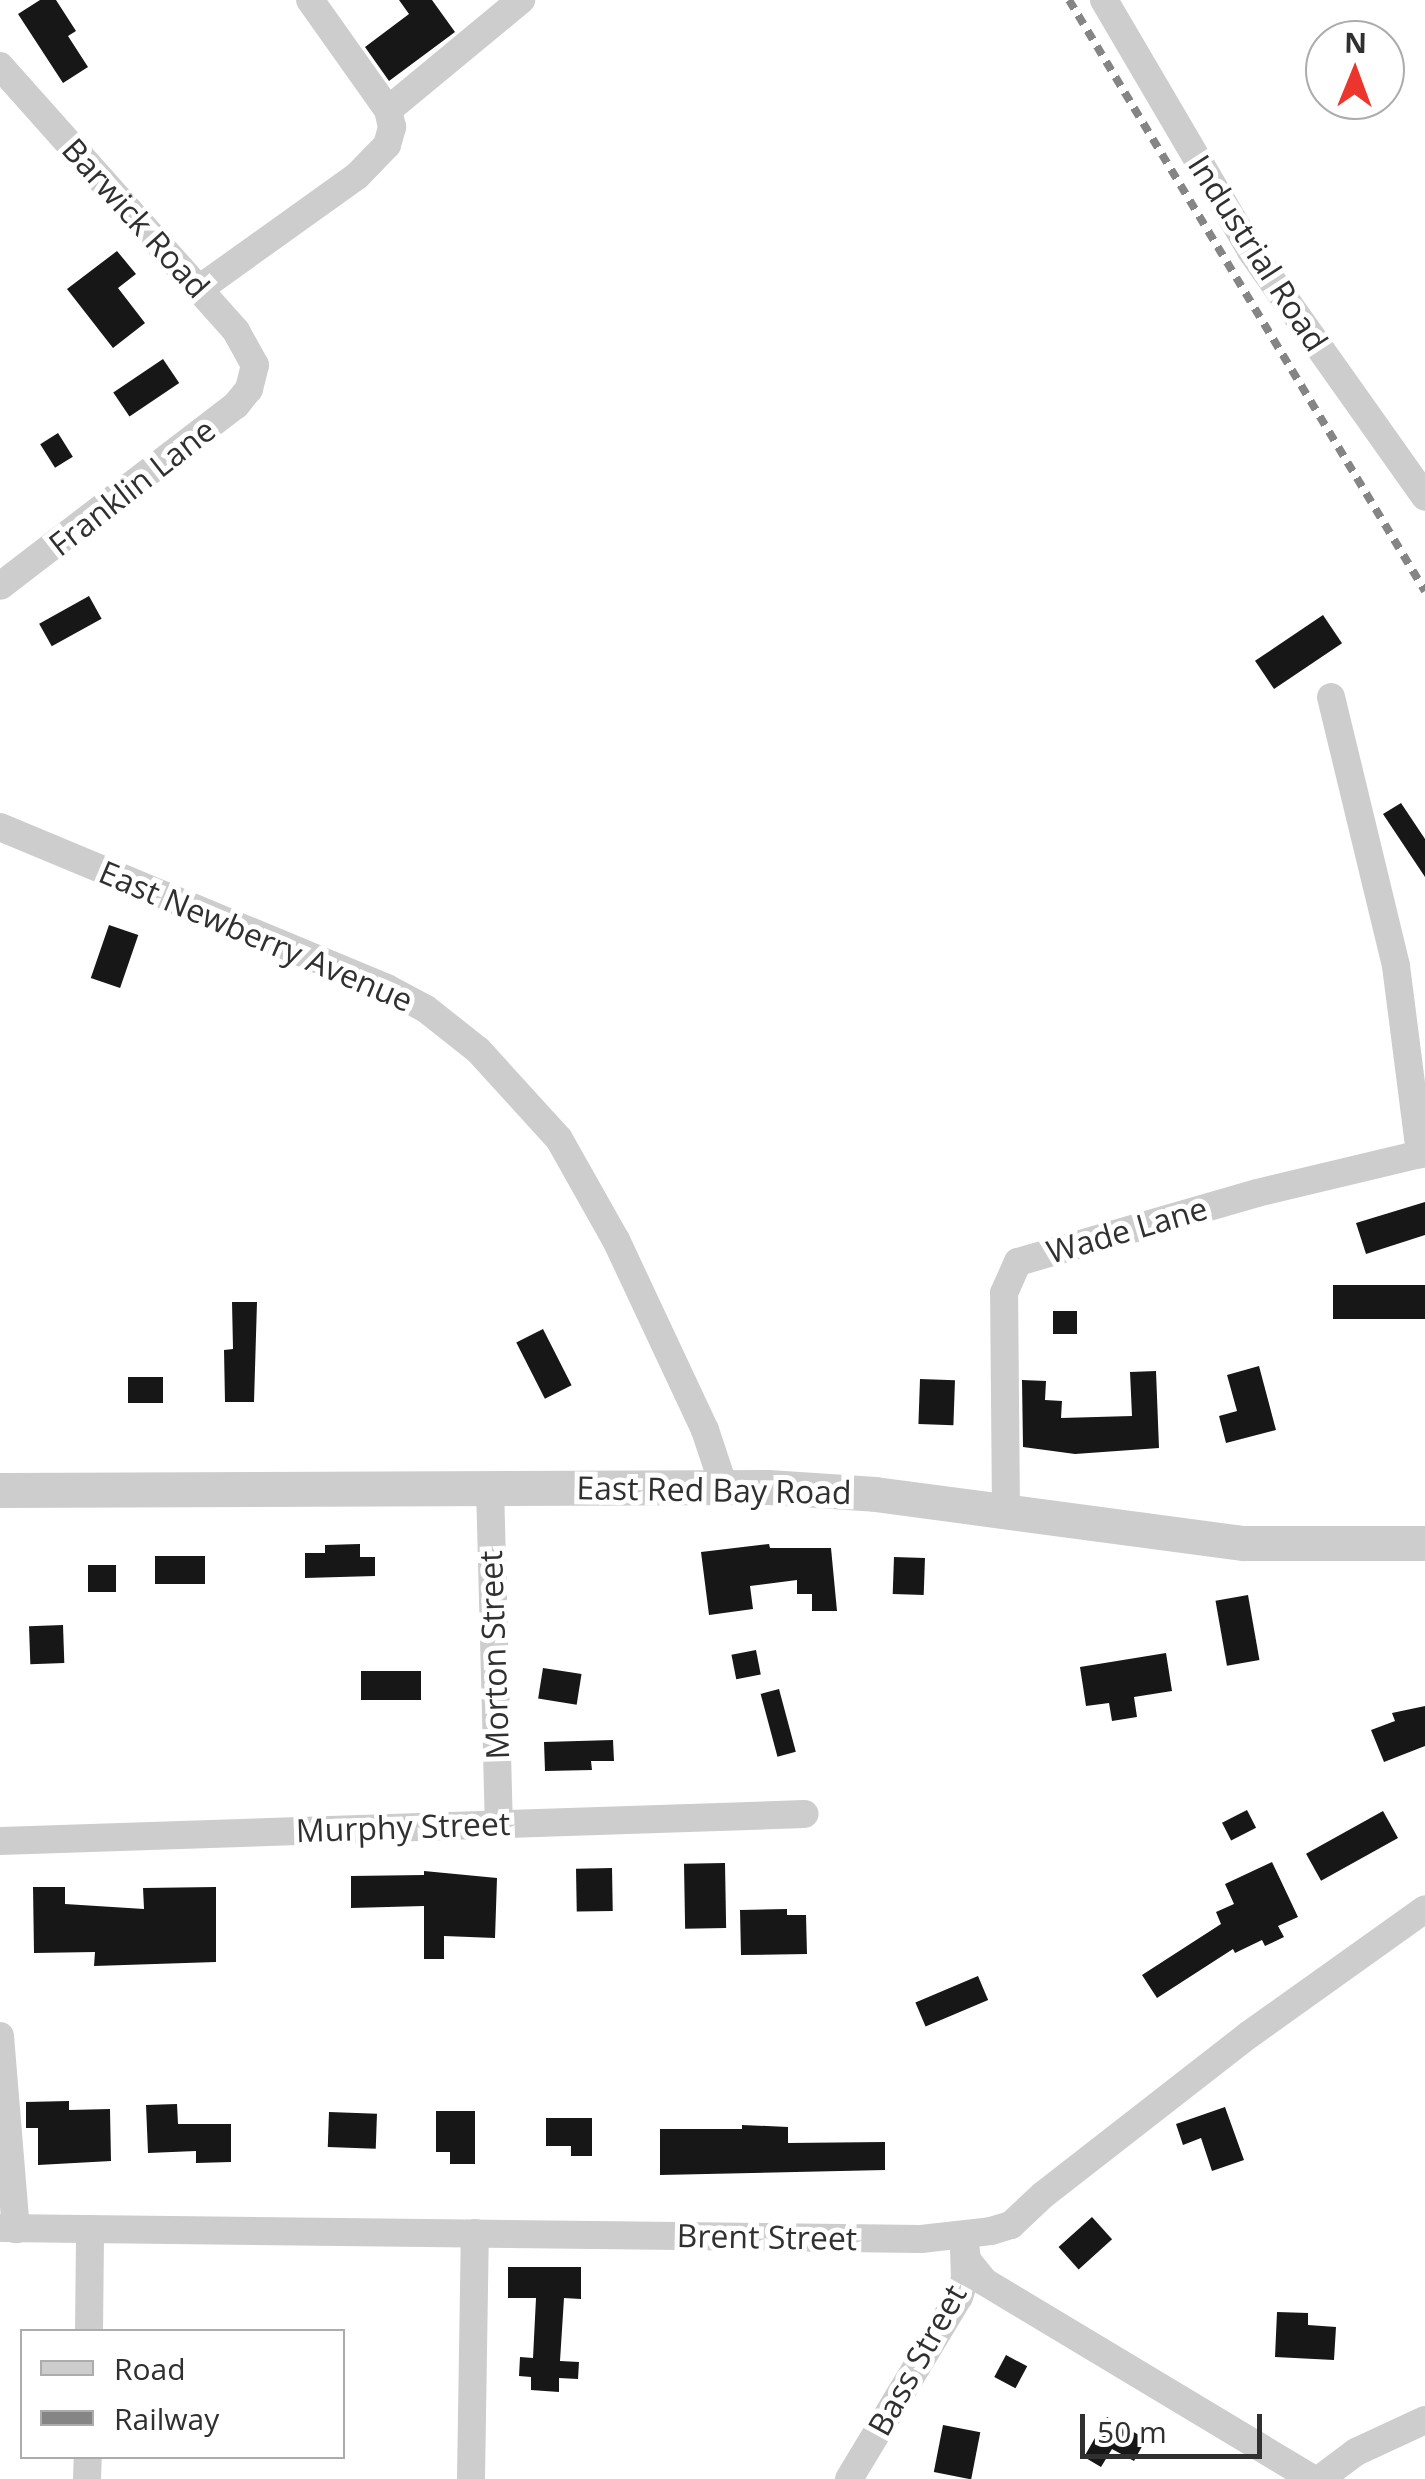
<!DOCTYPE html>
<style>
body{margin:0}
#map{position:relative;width:1425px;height:2479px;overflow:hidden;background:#fff;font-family:"Open Sans",sans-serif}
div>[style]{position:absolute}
.building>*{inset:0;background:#171717;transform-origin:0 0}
.minor>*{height:28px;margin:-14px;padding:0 14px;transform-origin:14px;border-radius:14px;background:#cdcdcd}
.tertiary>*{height:35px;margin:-17.5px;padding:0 17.5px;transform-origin:17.5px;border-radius:17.5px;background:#cdcdcd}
.rail>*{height:8px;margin-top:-4px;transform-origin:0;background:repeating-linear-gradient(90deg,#858585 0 10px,transparent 0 18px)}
span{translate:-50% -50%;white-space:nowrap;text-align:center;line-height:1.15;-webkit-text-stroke:10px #fff;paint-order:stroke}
.street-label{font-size:32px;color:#303030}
.legend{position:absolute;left:20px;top:2329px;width:325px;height:130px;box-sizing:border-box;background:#fff;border:2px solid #acacac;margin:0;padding:12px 18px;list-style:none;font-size:30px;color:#303030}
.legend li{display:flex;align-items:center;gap:20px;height:50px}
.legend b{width:50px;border:2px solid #acacac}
.north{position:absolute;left:1305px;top:20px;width:100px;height:100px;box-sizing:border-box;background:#fff;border:2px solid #acacac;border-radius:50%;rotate:1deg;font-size:28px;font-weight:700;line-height:40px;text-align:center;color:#303030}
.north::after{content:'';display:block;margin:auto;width:35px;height:45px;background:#ec362d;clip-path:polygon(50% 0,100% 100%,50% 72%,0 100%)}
.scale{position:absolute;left:1080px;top:2414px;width:182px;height:45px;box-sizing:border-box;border:5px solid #303030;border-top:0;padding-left:12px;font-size:30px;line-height:35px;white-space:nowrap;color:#303030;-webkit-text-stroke:8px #fff;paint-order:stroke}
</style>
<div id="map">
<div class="building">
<i style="clip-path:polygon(40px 0,56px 0,76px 31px,68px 36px,88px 67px,63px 83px,18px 14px)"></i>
<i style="clip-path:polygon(399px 0,432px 0,455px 32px,389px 81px,365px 47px,409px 14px)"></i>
<i style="clip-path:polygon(117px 251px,136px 274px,118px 288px,145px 323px,113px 348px,67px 289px)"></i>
<i style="left:163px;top:359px;width:29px;height:60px;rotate:56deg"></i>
<i style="left:58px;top:433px;width:28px;height:21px;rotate:58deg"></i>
<i style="left:89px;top:596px;width:26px;height:57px;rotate:61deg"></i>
<i style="left:1323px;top:615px;width:34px;height:82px;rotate:56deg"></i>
<i style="clip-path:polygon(1401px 803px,1425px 839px,1425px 877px,1383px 814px)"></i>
<i style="left:109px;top:925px;width:31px;height:56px;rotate:19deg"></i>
<i style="clip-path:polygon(1425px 1202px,1425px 1235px,1366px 1254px,1356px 1223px)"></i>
<i style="left:1425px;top:1285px;width:34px;height:92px;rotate:90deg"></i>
<i style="clip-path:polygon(232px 1302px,257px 1302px,254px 1402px,225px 1402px,224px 1350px,233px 1349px)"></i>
<i style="left:1053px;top:1311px;width:24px;height:23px"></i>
<i style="left:543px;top:1329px;width:63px;height:30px;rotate:63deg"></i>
<i style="clip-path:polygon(1259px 1366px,1276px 1430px,1226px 1443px,1219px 1416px,1237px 1411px,1227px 1375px)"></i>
<i style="clip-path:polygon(1156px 1371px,1159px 1448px,1075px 1454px,1023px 1447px,1022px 1380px,1046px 1381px,1045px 1400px,1062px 1401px,1061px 1418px,1132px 1416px,1130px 1372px)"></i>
<i style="left:128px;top:1377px;width:35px;height:26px"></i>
<i style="left:920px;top:1379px;width:35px;height:45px;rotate:2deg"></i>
<i style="clip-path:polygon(360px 1544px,360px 1557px,375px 1557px,375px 1576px,305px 1578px,305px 1553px,325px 1553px,325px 1545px)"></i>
<i style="clip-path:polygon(769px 1544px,770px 1548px,831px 1548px,837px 1611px,812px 1611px,812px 1594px,797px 1594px,797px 1580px,750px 1586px,753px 1609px,709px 1615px,701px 1552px)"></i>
<i style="left:155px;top:1556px;width:50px;height:28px"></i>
<i style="left:894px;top:1557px;width:31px;height:37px;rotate:2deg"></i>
<i style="left:116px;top:1565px;width:27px;height:28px;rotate:90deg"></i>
<i style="left:1248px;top:1595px;width:66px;height:33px;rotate:80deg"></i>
<i style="left:63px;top:1625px;width:38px;height:34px;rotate:88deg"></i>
<i style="left:756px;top:1650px;width:25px;height:25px;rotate:79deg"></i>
<i style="clip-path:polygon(1166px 1653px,1172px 1691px,1134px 1697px,1137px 1717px,1112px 1721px,1109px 1703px,1086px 1706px,1080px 1667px)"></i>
<i style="left:543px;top:1668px;width:39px;height:31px;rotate:9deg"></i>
<i style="left:361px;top:1671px;width:60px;height:29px"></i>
<i style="left:779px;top:1689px;width:65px;height:19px;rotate:75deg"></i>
<i style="clip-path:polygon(1425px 1706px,1425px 1746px,1384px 1762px,1371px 1730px,1395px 1721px,1392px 1713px)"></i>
<i style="clip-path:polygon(613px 1740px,614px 1761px,591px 1761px,592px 1770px,545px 1771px,544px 1742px)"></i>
<i style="left:1247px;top:1810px;width:20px;height:28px;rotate:63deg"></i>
<i style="left:1383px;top:1811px;width:31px;height:88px;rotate:61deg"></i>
<i style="clip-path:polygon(1272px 1862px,1298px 1917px,1278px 1926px,1284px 1937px,1265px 1946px,1262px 1940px,1235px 1953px,1233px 1949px,1157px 1998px,1142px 1975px,1221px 1924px,1216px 1912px,1234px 1904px,1225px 1884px)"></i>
<i style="left:725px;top:1863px;width:65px;height:41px;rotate:89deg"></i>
<i style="left:612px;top:1868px;width:43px;height:36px;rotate:89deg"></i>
<i style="clip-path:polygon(424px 1871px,497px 1878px,495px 1938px,444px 1936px,444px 1959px,424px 1959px,424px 1906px,351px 1908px,351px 1876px,424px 1875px)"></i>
<i style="clip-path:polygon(33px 1887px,65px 1887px,65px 1904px,144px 1909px,143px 1888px,216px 1887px,216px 1962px,94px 1966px,95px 1952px,34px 1953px)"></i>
<i style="clip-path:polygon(787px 1909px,787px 1915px,806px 1915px,807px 1954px,741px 1955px,740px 1910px)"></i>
<i style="left:978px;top:1976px;width:26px;height:68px;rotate:67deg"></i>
<i style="clip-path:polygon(69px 2101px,69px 2110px,110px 2109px,111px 2161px,38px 2165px,38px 2128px,26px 2128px,26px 2102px)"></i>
<i style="clip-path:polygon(177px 2104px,178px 2124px,231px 2124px,231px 2162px,196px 2163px,196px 2151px,148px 2153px,146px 2105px)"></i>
<i style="clip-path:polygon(1225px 2107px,1244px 2160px,1212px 2171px,1201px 2138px,1183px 2145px,1176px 2124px)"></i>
<i style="clip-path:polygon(436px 2111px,475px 2111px,475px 2164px,450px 2164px,450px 2152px,436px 2152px)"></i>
<i style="left:329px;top:2112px;width:48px;height:35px;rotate:2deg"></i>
<i style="clip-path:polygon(546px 2118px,592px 2118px,592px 2156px,571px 2156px,571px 2146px,546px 2146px)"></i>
<i style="clip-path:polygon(742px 2125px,788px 2127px,788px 2143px,885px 2142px,885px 2170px,660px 2175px,660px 2129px,742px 2129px)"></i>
<i style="left:1092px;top:2217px;width:30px;height:45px;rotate:48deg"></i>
<i style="clip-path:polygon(508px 2267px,581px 2267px,581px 2299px,564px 2298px,560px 2361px,579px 2362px,578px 2379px,559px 2378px,559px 2392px,531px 2390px,531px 2377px,519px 2376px,520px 2357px,533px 2358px,536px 2298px,508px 2298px)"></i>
<i style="clip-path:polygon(1277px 2312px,1308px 2313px,1308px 2325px,1336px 2327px,1334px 2360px,1275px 2357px)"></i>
<i style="left:1006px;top:2355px;width:24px;height:25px;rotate:28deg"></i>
<i style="clip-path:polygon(1107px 2417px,1146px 2439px,1134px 2461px,1112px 2449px,1101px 2467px,1084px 2457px)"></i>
<i style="left:943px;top:2425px;width:38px;height:48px;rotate:11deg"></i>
</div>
<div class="minor">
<i style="left:1104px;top:0;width:291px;rotate:59.6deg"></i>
<i style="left:1251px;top:251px;width:301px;rotate:54.7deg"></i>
<i style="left:0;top:66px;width:355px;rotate:48.3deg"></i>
<i style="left:236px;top:331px;width:39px;rotate:61deg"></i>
<i style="left:255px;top:365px;width:25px;rotate:104deg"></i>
<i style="left:249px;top:389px;width:21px;rotate:129deg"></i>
<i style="left:236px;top:405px;width:297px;rotate:142.5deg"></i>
<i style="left:388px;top:110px;width:173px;rotate:-39.6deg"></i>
<i style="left:199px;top:289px;width:194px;rotate:-35.6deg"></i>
<i style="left:357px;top:176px;width:43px;rotate:-45.9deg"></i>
<i style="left:387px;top:145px;width:19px;rotate:-74deg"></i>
<i style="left:392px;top:127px;width:17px;rotate:-103deg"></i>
<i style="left:388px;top:110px;width:135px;rotate:-125.3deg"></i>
<i style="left:1331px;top:697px;width:277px;rotate:76.4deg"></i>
<i style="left:1396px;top:966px;width:190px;rotate:82.7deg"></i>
<i style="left:0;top:827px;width:419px;rotate:22.6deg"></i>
<i style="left:387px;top:988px;width:44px;rotate:28.3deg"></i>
<i style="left:426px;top:1009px;width:66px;rotate:38.3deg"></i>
<i style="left:478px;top:1050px;width:120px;rotate:47.7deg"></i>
<i style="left:559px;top:1139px;width:116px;rotate:60.6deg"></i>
<i style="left:616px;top:1240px;width:210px;rotate:64.9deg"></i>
<i style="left:705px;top:1430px;width:60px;rotate:71.6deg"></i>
<i style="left:490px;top:1486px;width:337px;rotate:88.5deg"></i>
<i style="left:1006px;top:1512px;width:219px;rotate:-90.5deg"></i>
<i style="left:1004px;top:1293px;width:34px;rotate:-66deg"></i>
<i style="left:1018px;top:1262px;width:249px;rotate:-16.1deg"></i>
<i style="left:1257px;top:1193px;width:173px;rotate:-13.4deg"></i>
<i style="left:0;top:1841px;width:805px;rotate:-1.92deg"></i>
<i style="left:0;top:2036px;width:194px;rotate:85.3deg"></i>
<i style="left:0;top:2228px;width:921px;rotate:0.68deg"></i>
<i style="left:921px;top:2239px;width:70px;rotate:-6.5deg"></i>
<i style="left:991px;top:2231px;width:21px;rotate:-17deg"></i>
<i style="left:1011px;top:2225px;width:44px;rotate:-43.2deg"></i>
<i style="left:1043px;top:2195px;width:262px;rotate:-37.9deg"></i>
<i style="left:1250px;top:2034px;width:215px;rotate:-35.5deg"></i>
<i style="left:964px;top:2236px;width:24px;rotate:83deg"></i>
<i style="left:967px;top:2260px;width:28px;rotate:51deg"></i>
<i style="left:985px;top:2282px;width:383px;rotate:31deg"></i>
<i style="left:89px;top:2332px;width:103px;rotate:-89.4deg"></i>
<i style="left:87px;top:2479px;width:23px;rotate:-88deg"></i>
<i style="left:471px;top:2479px;width:246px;rotate:-89.1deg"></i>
<i style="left:849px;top:2479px;width:213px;rotate:-58.9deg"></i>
<i style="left:959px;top:2297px;width:20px;rotate:-72deg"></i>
<i style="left:965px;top:2278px;width:30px;rotate:-92deg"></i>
<i style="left:1320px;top:2479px;width:45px;rotate:-36.9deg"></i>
<i style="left:1356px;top:2452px;width:76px;rotate:-24.9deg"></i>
</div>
<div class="tertiary">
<i style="left:0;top:1490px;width:768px;rotate:-0.22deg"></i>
<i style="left:768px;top:1487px;width:107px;rotate:3.7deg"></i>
<i style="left:875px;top:1494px;width:372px;rotate:7.6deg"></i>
<i style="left:1244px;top:1543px;width:181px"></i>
</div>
<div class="rail">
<i style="left:1069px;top:0;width:690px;rotate:58.94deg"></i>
</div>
<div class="street-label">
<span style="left:136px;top:218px;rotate:48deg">Barwick Road</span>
<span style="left:1258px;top:253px;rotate:57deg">Industrial Road</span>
<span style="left:132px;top:487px;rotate:-38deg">Franklin Lane</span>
<span style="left:256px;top:936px;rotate:23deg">East Newberry Avenue</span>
<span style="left:1127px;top:1230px;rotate:-16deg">Wade Lane</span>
<span style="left:714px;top:1490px;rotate:1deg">East Red Bay Road</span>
<span style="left:494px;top:1655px;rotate:-92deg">Morton Street</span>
<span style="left:403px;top:1827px;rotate:-2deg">Murphy Street</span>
<span style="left:767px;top:2237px;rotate:1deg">Brent Street</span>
<span style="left:917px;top:2360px;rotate:-61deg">Bass Street</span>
</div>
<ul class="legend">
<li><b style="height:12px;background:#cdcdcd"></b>Road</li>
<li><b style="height:12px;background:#858585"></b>Railway</li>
</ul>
<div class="north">N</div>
<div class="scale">50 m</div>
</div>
